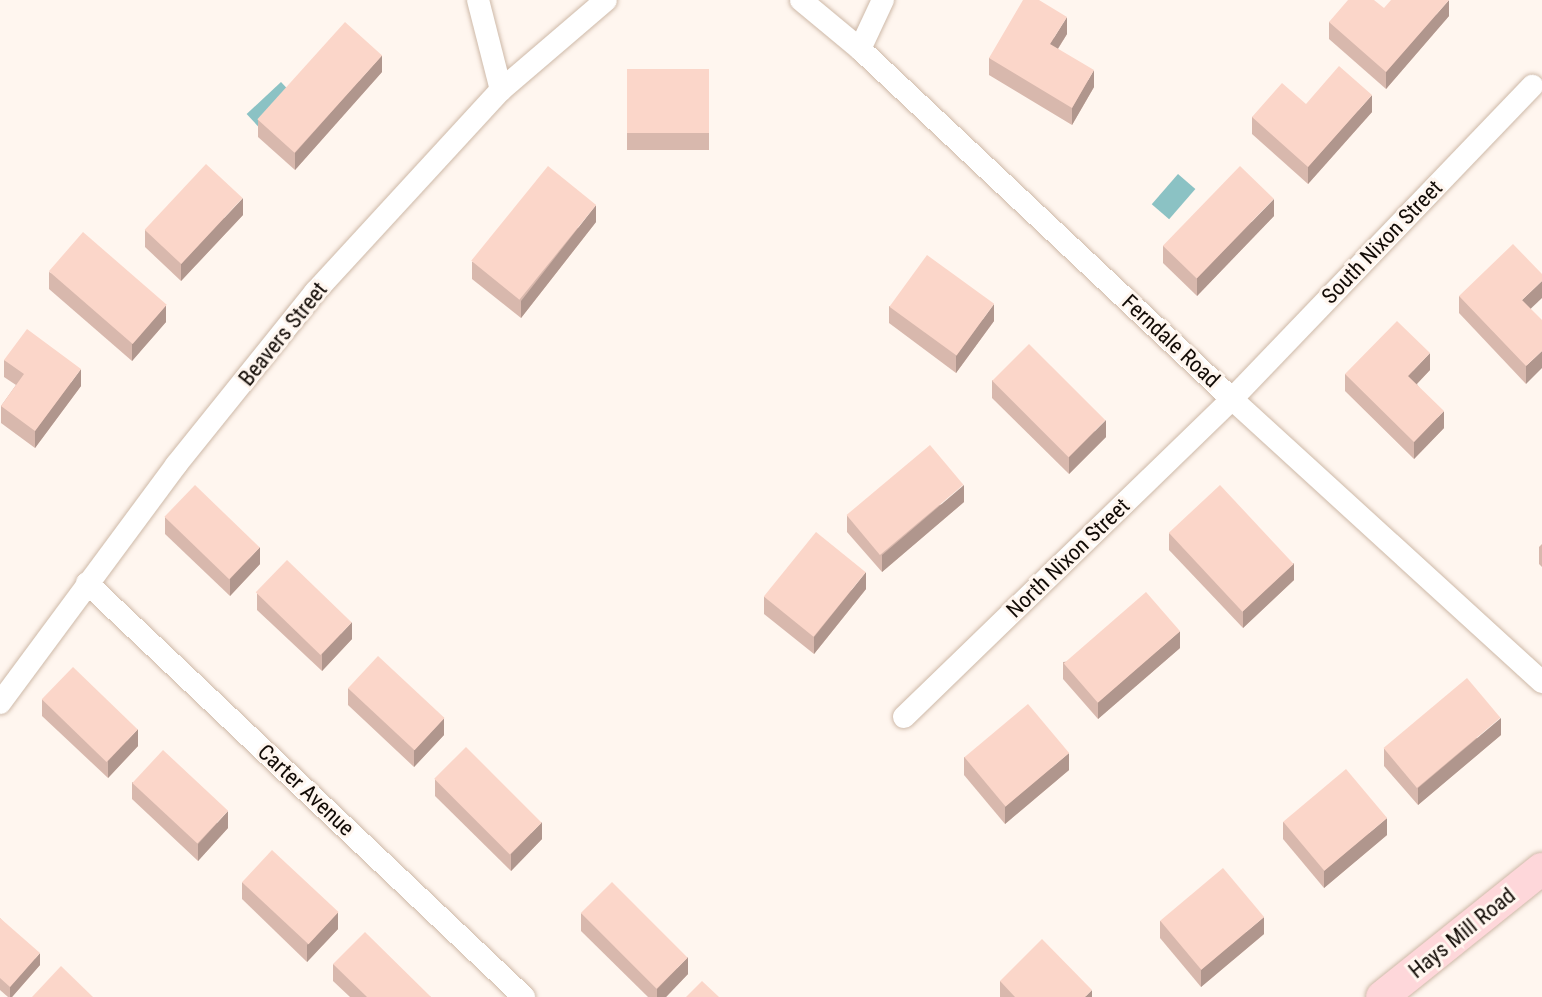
<!DOCTYPE html>
<style>
body{margin:0}
#map{position:relative;width:1542px;height:997px;overflow:hidden;background:#fff6ef;font-family:"Roboto Condensed",sans-serif}
div>[style]{position:absolute}
.water>*{inset:0;background:#8bc2c4;transform-origin:0 0}
.roads{filter:drop-shadow(0 0 2px #ceb9a8) drop-shadow(0 0 2px #ceb9a8)}
.street>*{height:22px;margin:-11px;padding:0 11px;transform-origin:11px;border-radius:11px;background:#fff}
.secondary>*{height:32px;margin:-16px;padding:0 16px;transform-origin:16px;border-radius:16px;background:#fed7da}
.wall>*{inset:0;background:#d8b8ad;transform-origin:0 0}
.shaded-wall>*{inset:0;background:#b0968d}
.building>*{inset:0;background:#fbd6c9;transform-origin:0 0}
span{translate:-50% -50%;white-space:nowrap;text-align:center;line-height:1.15;-webkit-text-stroke:6px #fff6ef;paint-order:stroke}
.street-label{font-size:22px;color:#120b06}
</style>
<div id="map">
<div class="water">
<i style="left:281px;top:82px;width:21px;height:47px;rotate:47deg"></i>
<i style="left:1178px;top:174px;width:23px;height:40px;rotate:41deg"></i>
</div>
<div class="roads">
<div class="street">
<i style="left:478px;top:0;width:93px;rotate:75.7deg"></i>
<i style="left:801px;top:0;width:77px;rotate:39.7deg"></i>
<i style="left:860px;top:49px;width:511px;rotate:43.25deg"></i>
<i style="left:1232px;top:399px;width:420px;rotate:42.4deg"></i>
<i style="left:860px;top:49px;width:54px;rotate:-64.9deg"></i>
<i style="left:87px;top:583px;width:602px;rotate:43.45deg"></i>
<i style="left:0;top:703px;width:296px;rotate:-53.5deg"></i>
<i style="left:176px;top:465px;width:222px;rotate:-51.2deg"></i>
<i style="left:315px;top:292px;width:275px;rotate:-47.4deg"></i>
<i style="left:501px;top:90px;width:138px;rotate:-40.6deg"></i>
<i style="left:904px;top:717px;width:457px;rotate:-44.1deg"></i>
<i style="left:1232px;top:399px;width:434px;rotate:-46.2deg"></i>
</div>
<div class="secondary">
<i style="left:1382px;top:997px;width:205px;rotate:-38.7deg"></i>
</div>
</div>
<div class="wall">
<i style="clip-path:polygon(1384px 8px,1449px 16px,1386px 89px,1329px 39px,1329px 22px)"></i>
<i style="clip-path:polygon(1067px 34px,1058px 49px,1094px 87px,1072px 125px,989px 75px,989px 58px)"></i>
<i style="left:627px;top:69px;width:82px;height:81px"></i>
<i style="clip-path:polygon(382px 72px,295px 170px,258px 137px,258px 120px)"></i>
<i style="clip-path:polygon(1306px 104px,1372px 112px,1308px 184px,1252px 134px,1252px 117px)"></i>
<i style="clip-path:polygon(243px 215px,181px 281px,145px 247px,145px 230px)"></i>
<i style="clip-path:polygon(1274px 216px,1197px 296px,1163px 263px,1163px 246px)"></i>
<i style="clip-path:polygon(596px 222px,521px 318px,472px 279px,472px 262px)"></i>
<i style="clip-path:polygon(49px 272px,166px 322px,132px 361px,49px 289px)"></i>
<i style="clip-path:polygon(1459px 296px,1531px 309px,1526px 384px,1459px 313px)"></i>
<i style="clip-path:polygon(889px 306px,994px 321px,956px 373px,889px 323px)"></i>
<i style="clip-path:polygon(4px 360px,81px 386px,35px 448px,1px 423px,1px 406px,16px 385px,4px 377px)"></i>
<i style="clip-path:polygon(1430px 370px,1417px 384px,1444px 428px,1414px 459px,1345px 391px,1345px 374px)"></i>
<i style="clip-path:polygon(992px 380px,1106px 437px,1069px 474px,992px 398px)"></i>
<i style="clip-path:polygon(964px 502px,882px 572px,847px 532px,847px 515px)"></i>
<i style="clip-path:polygon(165px 517px,260px 564px,230px 596px,165px 534px)"></i>
<i style="clip-path:polygon(1169px 533px,1294px 580px,1243px 628px,1169px 550px)"></i>
<i style="clip-path:polygon(1542px 544px,1542px 567px,1539px 564px,1539px 547px)"></i>
<i style="clip-path:polygon(866px 589px,814px 654px,764px 614px,764px 597px)"></i>
<i style="clip-path:polygon(257px 593px,352px 639px,322px 671px,257px 610px)"></i>
<i style="clip-path:polygon(1180px 648px,1098px 719px,1063px 679px,1063px 662px)"></i>
<i style="clip-path:polygon(348px 688px,444px 735px,414px 767px,348px 705px)"></i>
<i style="clip-path:polygon(42px 699px,138px 746px,108px 778px,42px 716px)"></i>
<i style="clip-path:polygon(1501px 735px,1418px 805px,1384px 766px,1384px 749px)"></i>
<i style="clip-path:polygon(964px 757px,1069px 770px,1005px 824px,964px 775px)"></i>
<i style="clip-path:polygon(435px 779px,542px 839px,511px 871px,435px 796px)"></i>
<i style="clip-path:polygon(132px 782px,228px 828px,198px 861px,132px 799px)"></i>
<i style="clip-path:polygon(1283px 822px,1387px 835px,1324px 888px,1283px 839px)"></i>
<i style="clip-path:polygon(242px 882px,338px 929px,307px 962px,242px 899px)"></i>
<i style="clip-path:polygon(581px 913px,688px 974px,666px 997px,648px 997px,581px 931px)"></i>
<i style="clip-path:polygon(0 918px,40px 965px,12px 997px,8px 997px,0 990px)"></i>
<i style="clip-path:polygon(1160px 921px,1264px 934px,1201px 987px,1160px 938px)"></i>
<i style="clip-path:polygon(333px 964px,431px 997px,350px 997px,333px 981px)"></i>
<i style="clip-path:polygon(1000px 981px,1092px 997px,1000px 997px)"></i>
</div>
<div class="shaded-wall">
<i style="clip-path:polygon(1449px 0,1449px 16px,1386px 89px,1386px 72px)"></i>
<i style="clip-path:polygon(1067px 17px,1067px 34px,1050px 61px,1050px 44px)"></i>
<i style="clip-path:polygon(382px 55px,382px 72px,295px 170px,295px 153px)"></i>
<i style="clip-path:polygon(1094px 70px,1094px 87px,1072px 125px,1072px 108px)"></i>
<i style="clip-path:polygon(1372px 95px,1372px 112px,1308px 184px,1308px 167px)"></i>
<i style="clip-path:polygon(243px 198px,243px 215px,181px 281px,181px 264px)"></i>
<i style="clip-path:polygon(1274px 199px,1274px 216px,1197px 296px,1197px 278px)"></i>
<i style="clip-path:polygon(596px 205px,596px 222px,521px 318px,521px 301px)"></i>
<i style="clip-path:polygon(1542px 281px,1542px 298px,1522px 317px,1522px 300px)"></i>
<i style="clip-path:polygon(994px 304px,994px 321px,956px 373px,956px 356px)"></i>
<i style="clip-path:polygon(166px 305px,166px 322px,132px 361px,132px 344px)"></i>
<i style="clip-path:polygon(1542px 351px,1542px 368px,1526px 384px,1526px 366px)"></i>
<i style="clip-path:polygon(1430px 353px,1430px 370px,1408px 393px,1408px 376px)"></i>
<i style="clip-path:polygon(81px 369px,81px 386px,35px 448px,35px 431px)"></i>
<i style="clip-path:polygon(1444px 411px,1444px 428px,1414px 459px,1414px 442px)"></i>
<i style="clip-path:polygon(1106px 420px,1106px 437px,1069px 474px,1069px 457px)"></i>
<i style="clip-path:polygon(964px 485px,964px 502px,882px 572px,882px 555px)"></i>
<i style="clip-path:polygon(260px 547px,260px 564px,230px 596px,230px 579px)"></i>
<i style="clip-path:polygon(1294px 563px,1294px 580px,1243px 628px,1243px 611px)"></i>
<i style="clip-path:polygon(866px 572px,866px 589px,814px 654px,814px 637px)"></i>
<i style="clip-path:polygon(352px 622px,352px 639px,322px 671px,322px 654px)"></i>
<i style="clip-path:polygon(1180px 631px,1180px 648px,1098px 719px,1098px 702px)"></i>
<i style="clip-path:polygon(444px 718px,444px 735px,414px 767px,414px 750px)"></i>
<i style="clip-path:polygon(1501px 718px,1501px 735px,1418px 805px,1418px 788px)"></i>
<i style="clip-path:polygon(138px 729px,138px 746px,108px 778px,108px 761px)"></i>
<i style="clip-path:polygon(1069px 753px,1069px 770px,1005px 824px,1005px 807px)"></i>
<i style="clip-path:polygon(228px 811px,228px 828px,198px 861px,198px 844px)"></i>
<i style="clip-path:polygon(1387px 818px,1387px 835px,1324px 888px,1324px 871px)"></i>
<i style="clip-path:polygon(542px 822px,542px 839px,511px 871px,511px 854px)"></i>
<i style="clip-path:polygon(338px 912px,338px 929px,307px 962px,307px 945px)"></i>
<i style="clip-path:polygon(1264px 917px,1264px 934px,1201px 987px,1201px 970px)"></i>
<i style="clip-path:polygon(40px 953px,40px 965px,12px 997px,10px 997px,10px 987px)"></i>
<i style="clip-path:polygon(688px 957px,688px 974px,666px 997px,657px 997px,657px 989px)"></i>
<i style="clip-path:polygon(1092px 990px,1092px 997px,1085px 997px)"></i>
</div>
<div class="building">
<i style="clip-path:polygon(1023px 0,1039px 0,1067px 17px,1050px 44px,1094px 70px,1072px 108px,989px 58px)"></i>
<i style="clip-path:polygon(1348px 0,1374px 0,1384px 8px,1391px 0,1449px 0,1386px 72px,1329px 22px)"></i>
<i style="left:345px;top:22px;width:50px;height:131px;rotate:42deg"></i>
<i style="clip-path:polygon(1339px 66px,1372px 95px,1308px 167px,1252px 117px,1282px 83px,1306px 104px)"></i>
<i style="left:627px;top:69px;width:82px;height:64px"></i>
<i style="left:206px;top:164px;width:50px;height:90px;rotate:43deg"></i>
<i style="left:548px;top:166px;width:62px;height:122px;rotate:39deg"></i>
<i style="left:1240px;top:166px;width:47px;height:111px;rotate:44deg"></i>
<i style="left:83px;top:232px;width:111px;height:52px;rotate:41deg"></i>
<i style="clip-path:polygon(1513px 244px,1542px 274px,1542px 281px,1522px 300px,1542px 320px,1542px 351px,1526px 366px,1459px 296px)"></i>
<i style="left:927px;top:255px;width:83px;height:64px;rotate:36deg"></i>
<i style="clip-path:polygon(1397px 321px,1430px 353px,1408px 376px,1444px 411px,1414px 442px,1345px 374px)"></i>
<i style="clip-path:polygon(27px 329px,81px 369px,35px 431px,1px 406px,24px 374px,4px 360px)"></i>
<i style="left:1029px;top:344px;width:108px;height:52px;rotate:45deg"></i>
<i style="left:930px;top:445px;width:52px;height:109px;rotate:50deg"></i>
<i style="left:195px;top:485px;width:90px;height:44px;rotate:44deg"></i>
<i style="left:1220px;top:485px;width:108px;height:70px;rotate:47deg"></i>
<i style="left:816px;top:532px;width:64px;height:83px;rotate:39deg"></i>
<i style="left:287px;top:560px;width:90px;height:45px;rotate:44deg"></i>
<i style="left:1146px;top:592px;width:52px;height:109px;rotate:49deg"></i>
<i style="left:378px;top:656px;width:91px;height:44px;rotate:43deg"></i>
<i style="left:73px;top:667px;width:90px;height:45px;rotate:44deg"></i>
<i style="left:1467px;top:678px;width:52px;height:109px;rotate:50deg"></i>
<i style="left:1028px;top:704px;width:64px;height:83px;rotate:50deg"></i>
<i style="left:466px;top:747px;width:107px;height:45px;rotate:45deg"></i>
<i style="left:163px;top:750px;width:89px;height:45px;rotate:43deg"></i>
<i style="left:1346px;top:769px;width:64px;height:82px;rotate:50deg"></i>
<i style="left:272px;top:850px;width:91px;height:44px;rotate:43deg"></i>
<i style="left:1223px;top:868px;width:64px;height:82px;rotate:50deg"></i>
<i style="left:612px;top:882px;width:107px;height:44px;rotate:45deg"></i>
<i style="clip-path:polygon(0 918px,40px 953px,10px 987px,0 978px)"></i>
<i style="clip-path:polygon(365px 932px,431px 997px,367px 997px,333px 964px)"></i>
<i style="clip-path:polygon(1042px 939px,1092px 990px,1085px 997px,1015px 997px,1000px 981px)"></i>
<i style="clip-path:polygon(61px 966px,93px 997px,32px 997px)"></i>
<i style="clip-path:polygon(702px 981px,719px 997px,686px 997px)"></i>
</div>
<div class="street-label">
<span style="left:1382px;top:242px;rotate:-46deg">South Nixon Street</span>
<span style="left:283px;top:334px;rotate:-51deg">Beavers Street</span>
<span style="left:1171px;top:341px;rotate:43deg">Ferndale Road</span>
<span style="left:1068px;top:558px;rotate:-44deg">North Nixon Street</span>
<span style="left:306px;top:790px;rotate:43deg">Carter Avenue</span>
<span style="left:1462px;top:933px;rotate:-39deg">Hays Mill Road</span>
</div>
</div>
